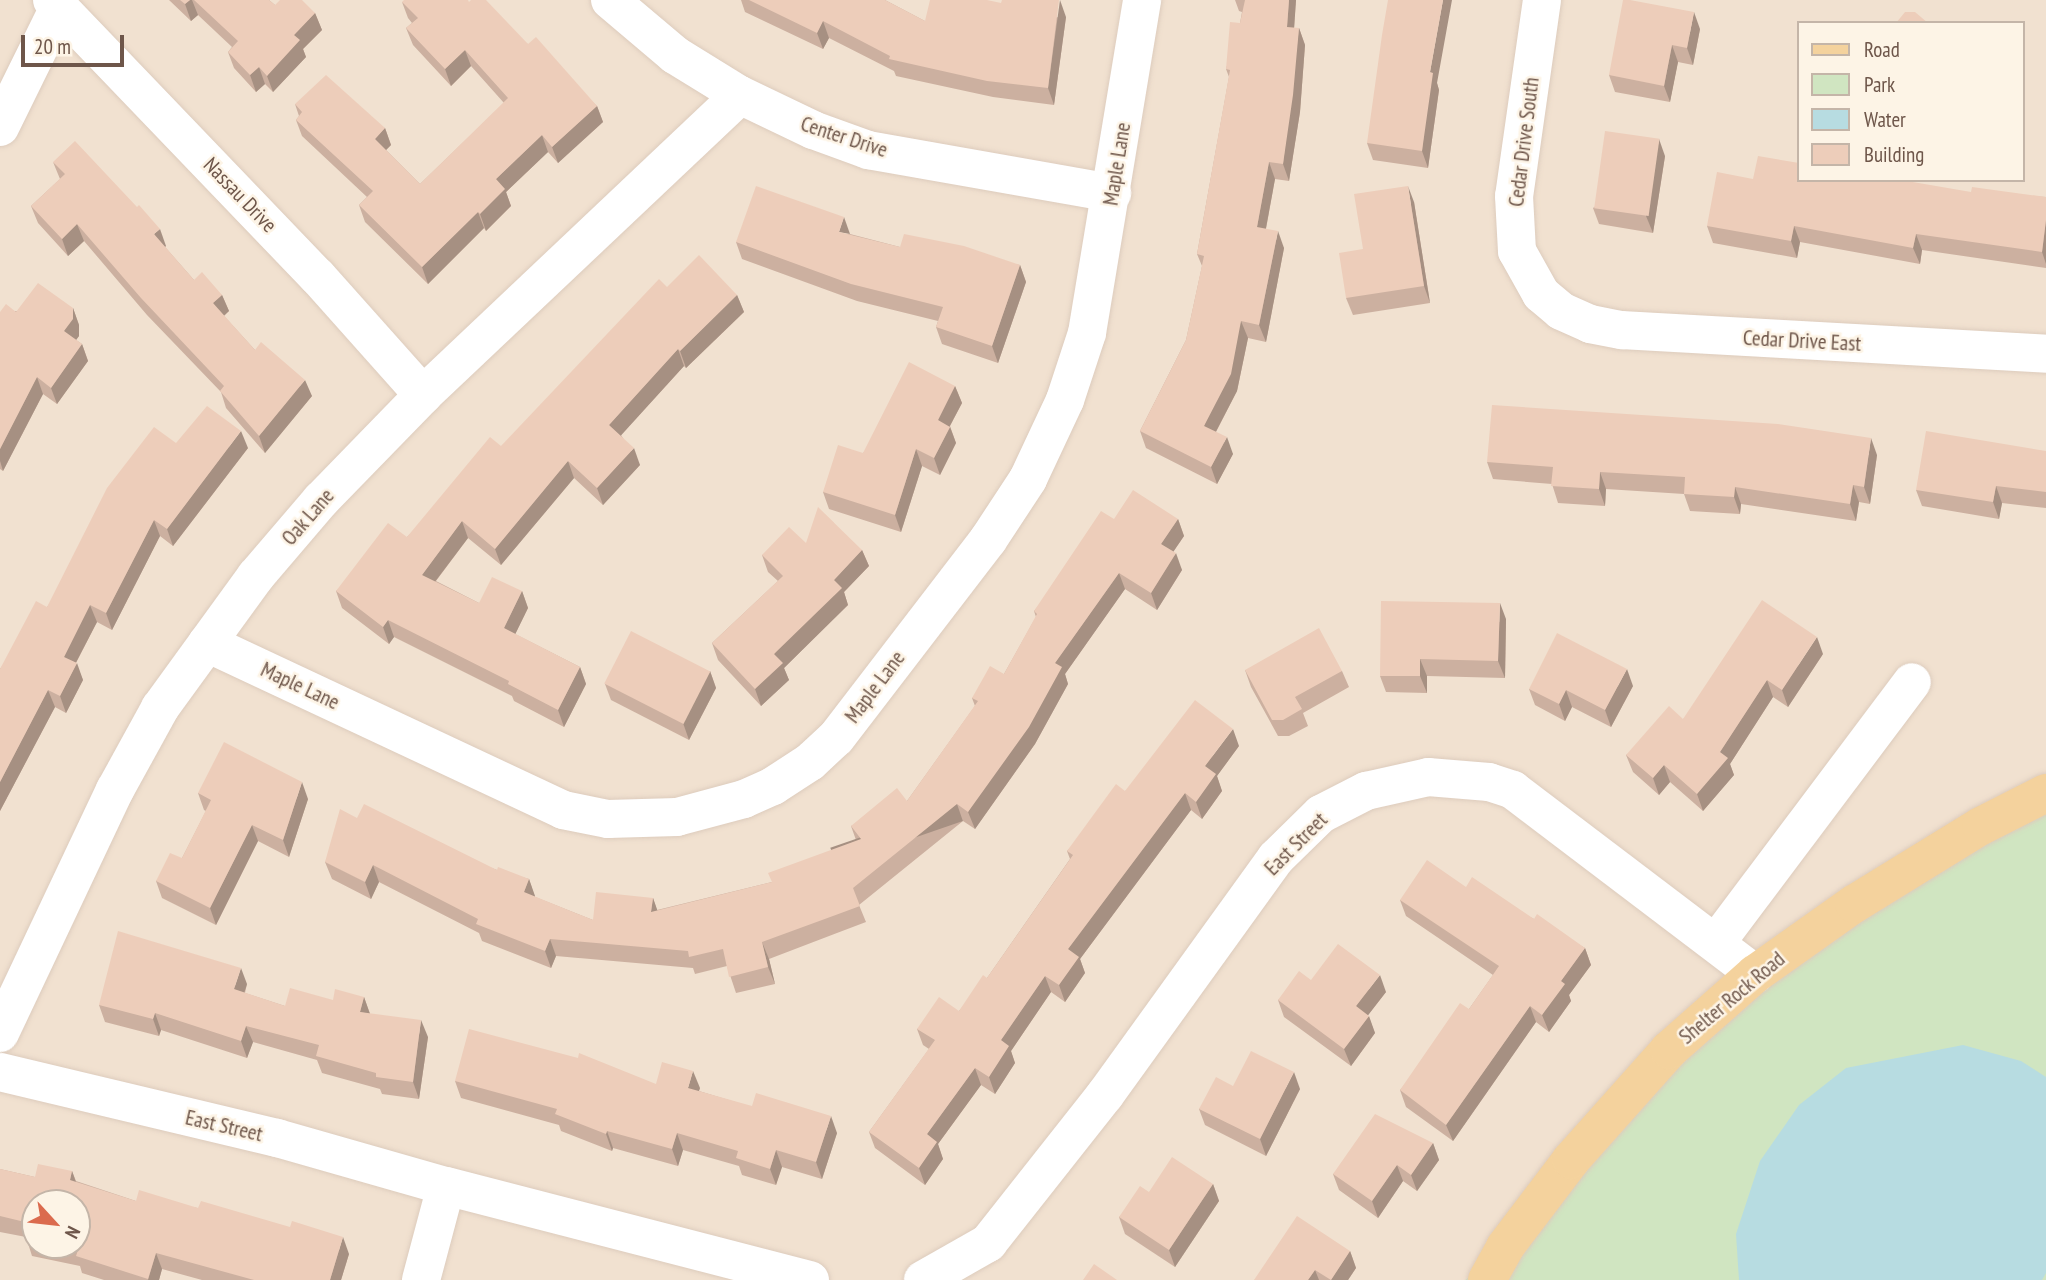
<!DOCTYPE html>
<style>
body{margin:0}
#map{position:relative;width:2046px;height:1280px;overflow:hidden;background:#faefe0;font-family:"PT Sans Narrow",sans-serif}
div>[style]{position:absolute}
.residential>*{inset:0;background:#f1e1d0}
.green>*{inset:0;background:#d0e5c1}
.water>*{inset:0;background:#b7dce1}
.roads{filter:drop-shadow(0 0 2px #ddccbd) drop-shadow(0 0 2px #ddccbd)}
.minor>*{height:38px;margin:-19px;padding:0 19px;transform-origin:19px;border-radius:19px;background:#fff}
.major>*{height:38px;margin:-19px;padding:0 19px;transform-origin:19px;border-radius:19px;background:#f4d29d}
.wall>*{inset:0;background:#ccb0a0}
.shaded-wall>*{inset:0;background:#a69082;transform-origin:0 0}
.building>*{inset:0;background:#edcdba;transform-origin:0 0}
span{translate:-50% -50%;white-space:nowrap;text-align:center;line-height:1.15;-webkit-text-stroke:5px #fdf4e6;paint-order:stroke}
.street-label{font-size:21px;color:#6e564a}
.legend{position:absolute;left:1797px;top:21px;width:228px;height:161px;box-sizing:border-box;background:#fdf4e6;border:2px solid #c4b5a8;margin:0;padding:9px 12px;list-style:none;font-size:21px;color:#6e564a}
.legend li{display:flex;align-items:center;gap:14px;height:35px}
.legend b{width:35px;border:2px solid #c4b5a8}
.north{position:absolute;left:21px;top:1189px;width:70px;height:70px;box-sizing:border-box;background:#fdf4e6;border:2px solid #c4b5a8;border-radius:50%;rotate:117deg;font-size:19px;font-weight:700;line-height:28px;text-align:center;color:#6e564a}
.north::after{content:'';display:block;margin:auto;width:24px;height:32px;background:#db6b4e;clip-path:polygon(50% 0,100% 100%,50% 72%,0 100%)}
.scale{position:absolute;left:21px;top:35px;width:103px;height:32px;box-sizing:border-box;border:4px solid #6e564a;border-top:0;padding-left:9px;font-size:21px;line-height:24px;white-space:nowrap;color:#6e564a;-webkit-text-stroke:5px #fdf4e6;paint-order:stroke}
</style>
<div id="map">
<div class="residential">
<i style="clip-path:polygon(evenodd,0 0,2046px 0,2046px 812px,1465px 1280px,0 1280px,0 0,1799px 23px,2023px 23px,2023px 180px,1799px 180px,1799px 23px,0 0,35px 1203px,77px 1203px,77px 1245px,35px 1245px,35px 1203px)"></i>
</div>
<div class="green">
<i style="clip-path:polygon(2046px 812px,2046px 1280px,1465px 1280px,1505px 1247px,1571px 1160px,1854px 904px)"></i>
</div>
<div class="water">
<i style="clip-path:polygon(1963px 1045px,2021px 1061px,2046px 1077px,2046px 1273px,2042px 1280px,1739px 1280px,1736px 1234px,1760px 1161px,1799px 1105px,1846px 1068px)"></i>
</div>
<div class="roads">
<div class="minor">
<i style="left:52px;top:0;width:384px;rotate:46.2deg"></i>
<i style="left:318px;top:277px;width:158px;rotate:48.3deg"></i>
<i style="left:610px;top:0;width:85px;rotate:40.2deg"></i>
<i style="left:675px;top:55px;width:76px;rotate:31.6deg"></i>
<i style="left:740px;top:95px;width:81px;rotate:25.6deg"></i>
<i style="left:813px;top:130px;width:59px;rotate:20deg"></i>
<i style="left:868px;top:150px;width:248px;rotate:10deg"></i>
<i style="left:1542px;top:0;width:198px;rotate:98.1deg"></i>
<i style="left:1514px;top:196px;width:55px;rotate:86.9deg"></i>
<i style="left:1517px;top:251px;width:49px;rotate:60.8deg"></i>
<i style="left:1541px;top:294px;width:26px;rotate:40deg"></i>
<i style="left:1561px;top:311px;width:32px;rotate:24deg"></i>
<i style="left:1590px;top:324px;width:33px;rotate:11deg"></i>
<i style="left:1622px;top:330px;width:425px;rotate:3.2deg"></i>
<i style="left:0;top:127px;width:134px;rotate:-63.8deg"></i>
<i style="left:207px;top:643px;width:393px;rotate:25.1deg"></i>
<i style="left:563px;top:810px;width:46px;rotate:11.3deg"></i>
<i style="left:608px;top:819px;width:69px;rotate:-1.7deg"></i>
<i style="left:677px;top:817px;width:69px;rotate:-15deg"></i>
<i style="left:744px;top:799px;width:32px;rotate:-24deg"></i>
<i style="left:773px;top:786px;width:44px;rotate:-33deg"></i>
<i style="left:810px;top:762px;width:35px;rotate:-43deg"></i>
<i style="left:836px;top:738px;width:250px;rotate:-52.5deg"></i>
<i style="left:988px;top:540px;width:73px;rotate:-56.7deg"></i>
<i style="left:1028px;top:479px;width:87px;rotate:-64.9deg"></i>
<i style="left:1065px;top:400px;width:71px;rotate:-71.8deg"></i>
<i style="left:1087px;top:333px;width:338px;rotate:-80.6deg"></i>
<i style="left:1716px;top:943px;width:326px;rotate:-53.1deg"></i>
<i style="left:0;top:1033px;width:269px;rotate:-64.7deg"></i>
<i style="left:115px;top:790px;width:94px;rotate:-61.2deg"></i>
<i style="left:160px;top:708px;width:163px;rotate:-54deg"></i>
<i style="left:256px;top:576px;width:100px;rotate:-49.5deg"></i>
<i style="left:321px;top:500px;width:146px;rotate:-45.8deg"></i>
<i style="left:423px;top:395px;width:436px;rotate:-43.4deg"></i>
<i style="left:0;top:1072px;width:285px;rotate:13.4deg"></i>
<i style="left:277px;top:1138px;width:176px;rotate:15.9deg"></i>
<i style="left:446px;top:1186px;width:376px;rotate:14.5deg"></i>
<i style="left:421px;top:1280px;width:97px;rotate:-75.1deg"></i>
<i style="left:923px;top:1280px;width:75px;rotate:-29.6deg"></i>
<i style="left:988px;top:1243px;width:189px;rotate:-51.7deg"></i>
<i style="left:1105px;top:1095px;width:292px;rotate:-54.2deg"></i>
<i style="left:1276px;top:858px;width:63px;rotate:-44.4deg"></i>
<i style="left:1321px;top:814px;width:51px;rotate:-27.1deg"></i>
<i style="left:1366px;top:791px;width:64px;rotate:-12.7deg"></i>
<i style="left:1428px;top:777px;width:61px;rotate:4.7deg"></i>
<i style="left:1489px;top:782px;width:25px;rotate:18deg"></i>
<i style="left:1513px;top:790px;width:304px;rotate:37.2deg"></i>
</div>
<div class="major">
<i style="left:1487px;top:1280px;width:38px;rotate:-61deg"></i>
<i style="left:1505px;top:1247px;width:109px;rotate:-52.8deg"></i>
<i style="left:1571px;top:1160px;width:147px;rotate:-48.3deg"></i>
<i style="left:1669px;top:1050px;width:115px;rotate:-41.5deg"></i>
<i style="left:1755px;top:974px;width:121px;rotate:-35.3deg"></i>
<i style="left:1854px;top:904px;width:149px;rotate:-31.6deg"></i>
<i style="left:1981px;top:826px;width:73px;rotate:-26.9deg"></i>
</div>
</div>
<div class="wall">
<i style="clip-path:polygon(169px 0,269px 0,275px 5px,315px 13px,322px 30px,303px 49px,306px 57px,273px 92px,265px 84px,256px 92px,234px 68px,228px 52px,232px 47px,198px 15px,191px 21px)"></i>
<i style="clip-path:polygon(741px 0,885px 0,925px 21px,1066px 17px,1054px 105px,993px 97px,896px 76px,894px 71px,829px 38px,823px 49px,745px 12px)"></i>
<i style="clip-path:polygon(1235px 0,1296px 0,1294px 28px,1299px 28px,1305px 45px,1300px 112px,1289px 181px,1275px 179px,1266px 229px,1284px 248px,1266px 342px,1248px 338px,1237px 391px,1216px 432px,1233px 454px,1217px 484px,1146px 448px,1140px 431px,1186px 340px,1202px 266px,1197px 254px,1229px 77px,1226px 69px,1240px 23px,1242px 12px,1239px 11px)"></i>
<i style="clip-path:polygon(402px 2px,528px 44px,597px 106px,603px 122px,558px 163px,548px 152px,506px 192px,511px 206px,486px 231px,484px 228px,428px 284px,365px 222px,359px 205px,367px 197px,302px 136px,296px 120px,299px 116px,295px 104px,385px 128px,391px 145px,386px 150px,420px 184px,504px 103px,471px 66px,451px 86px,413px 45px,406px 28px,412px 23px,408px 18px)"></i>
<i style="clip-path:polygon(1700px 29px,1693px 65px,1678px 62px,1670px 102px,1615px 92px,1609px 75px)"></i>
<i style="clip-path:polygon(1437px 83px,1439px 90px,1428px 168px,1373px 160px,1367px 143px)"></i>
<i style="clip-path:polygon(1665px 156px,1653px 233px,1599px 224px,1593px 208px)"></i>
<i style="clip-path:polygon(53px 162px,166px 246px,165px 247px,194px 280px,222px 295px,229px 311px,224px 316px,255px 350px,312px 396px,265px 453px,226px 408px,221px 392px,147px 315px,84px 241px,68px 256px,38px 223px,31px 206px,60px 179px)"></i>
<i style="clip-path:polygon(1753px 179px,2046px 197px,2046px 268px,1922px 250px,1920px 264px,1800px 242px,1797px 258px,1713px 243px,1707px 226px)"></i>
<i style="clip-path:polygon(1414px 202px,1430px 303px,1353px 315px,1346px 298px,1363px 249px)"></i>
<i style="clip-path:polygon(850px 234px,900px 247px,1020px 265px,1026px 282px,998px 363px,942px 344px,936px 327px,938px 321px,857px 301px,742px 259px,736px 242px)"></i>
<i style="clip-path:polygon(667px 287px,737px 295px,744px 312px,686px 368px,684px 366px,621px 435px,640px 465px,603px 505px,574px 478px,501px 565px,468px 538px,436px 581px,479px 603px,522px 591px,528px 608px,515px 634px,580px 667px,586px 684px,564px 727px,514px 701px,512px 696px,394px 637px,389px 644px,342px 608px,336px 591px,407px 537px)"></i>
<i style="clip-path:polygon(73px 308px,79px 325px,79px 336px,76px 340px,82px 344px,88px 361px,57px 404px,43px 394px,3px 471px,0 469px,0 470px,0 312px)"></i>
<i style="clip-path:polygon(955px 386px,962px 403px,950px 426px,956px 443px,940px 475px,922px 466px,901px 532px,829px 509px,823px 492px,863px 453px)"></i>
<i style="clip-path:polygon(176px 443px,248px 448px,173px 546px,160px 536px,112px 630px,97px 622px,76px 663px,83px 680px,66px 713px,55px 707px,0 811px,0 669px,47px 607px)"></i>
<i style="clip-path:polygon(2046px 448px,2046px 508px,2002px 503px,1999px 519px,1922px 506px,1916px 490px,2046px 451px)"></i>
<i style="clip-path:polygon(1877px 455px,1870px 504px,1859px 502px,1856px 521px,1741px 504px,1740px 514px,1690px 511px,1684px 494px,1606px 489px,1605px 506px,1558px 503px,1552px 484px,1493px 479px,1487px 462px)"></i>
<i style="clip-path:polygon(1114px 519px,1178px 519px,1184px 536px,1173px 552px,1182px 570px,1157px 610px,1125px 589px,1065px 674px,1068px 684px,1035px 744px,975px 829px,963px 821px,859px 905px,866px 922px,769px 959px,775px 984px,736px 993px,727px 966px,695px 974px,693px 968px,556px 956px,551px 968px,482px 941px,479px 933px,379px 882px,371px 899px,332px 879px,325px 862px,357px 818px,497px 870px,529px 879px,535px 897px,593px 920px,653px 898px,657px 910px,772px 882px,856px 840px,851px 826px,907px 801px,975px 706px,972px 698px,1004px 674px,1036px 617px,1034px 611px)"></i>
<i style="clip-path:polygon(806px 543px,862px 550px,869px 566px,844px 592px,848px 605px,784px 668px,789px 680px,761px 706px,718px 660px,712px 643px,778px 581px,768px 572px,762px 555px)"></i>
<i style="clip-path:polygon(1506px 619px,1505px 678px,1427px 676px,1427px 693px,1386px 692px,1380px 676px)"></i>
<i style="clip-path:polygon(1823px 654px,1788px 707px,1773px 697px,1730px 764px,1734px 775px,1703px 811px,1670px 782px,1659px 795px,1633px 772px,1626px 755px,1683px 719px)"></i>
<i style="clip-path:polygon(1245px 670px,1342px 671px,1349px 687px,1303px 713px,1308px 726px,1289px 736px,1278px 736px,1251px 687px)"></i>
<i style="clip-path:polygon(710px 671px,716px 688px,689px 740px,611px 700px,605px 684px)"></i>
<i style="clip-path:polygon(1633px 686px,1611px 727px,1572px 707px,1565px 721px,1535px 705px,1529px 689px)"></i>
<i style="clip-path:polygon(1239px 746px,1217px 776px,1222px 791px,1202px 819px,1191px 810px,1080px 959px,1085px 973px,1065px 1002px,1051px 992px,1011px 1051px,1015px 1063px,995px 1094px,981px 1085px,938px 1144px,943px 1159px,925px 1185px,875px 1148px,869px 1132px,929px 1049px,923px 1045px,917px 1029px,959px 1011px,987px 978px,1070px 859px,1067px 851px,1125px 791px)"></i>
<i style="clip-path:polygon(198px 793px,308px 799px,289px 857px,258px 841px,216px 925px,162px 898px,156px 881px,182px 858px,206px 811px,204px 810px)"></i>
<i style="clip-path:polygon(1466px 887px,1534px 919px,1585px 948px,1591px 965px,1569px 995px,1571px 1001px,1549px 1032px,1536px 1022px,1453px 1141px,1406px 1107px,1400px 1090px,1469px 1009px,1493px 975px,1406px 916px,1400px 900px)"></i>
<i style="clip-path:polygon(1311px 980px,1386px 992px,1368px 1015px,1375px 1033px,1351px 1066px,1284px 1017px,1278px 1000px)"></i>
<i style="clip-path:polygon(247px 984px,245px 993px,285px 1006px,364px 997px,370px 1014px,428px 1037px,419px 1099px,382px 1094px,380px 1089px,322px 1073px,317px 1060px,253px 1042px,247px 1058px,161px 1030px,159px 1036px,105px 1022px,99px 1005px)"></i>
<i style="clip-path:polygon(455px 1081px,656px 1084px,700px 1088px,699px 1091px,837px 1133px,822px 1179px,782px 1167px,776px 1185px,742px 1175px,739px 1166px,683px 1150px,678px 1166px,613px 1148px,612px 1151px,561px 1131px,559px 1125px,461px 1098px)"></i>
<i style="clip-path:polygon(1233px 1086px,1300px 1089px,1266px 1156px,1205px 1125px,1199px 1109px)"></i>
<i style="clip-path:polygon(1433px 1143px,1439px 1160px,1417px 1191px,1403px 1181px,1378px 1218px,1339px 1190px,1333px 1174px)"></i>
<i style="clip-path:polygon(evenodd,0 1169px,35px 1177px,72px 1171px,76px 1181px,136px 1201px,198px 1208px,349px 1254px,341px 1280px,202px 1280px,162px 1269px,159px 1280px,104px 1280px,82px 1273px,80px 1266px,32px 1256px,26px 1237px,0 1232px,0 1169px,35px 1203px,77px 1245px,35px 1245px,35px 1203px)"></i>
<i style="clip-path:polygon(1213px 1184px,1219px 1201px,1175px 1267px,1125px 1234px,1119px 1217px,1149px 1192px)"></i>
<i style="clip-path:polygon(1350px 1251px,1356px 1268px,1348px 1280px,1254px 1280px)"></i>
</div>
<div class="shaded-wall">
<i style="clip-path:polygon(190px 0,192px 0,198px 15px,191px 21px,185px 4px)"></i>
<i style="clip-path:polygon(1060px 0,1066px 17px,1054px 105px,1048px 88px)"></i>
<i style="clip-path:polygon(1289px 0,1296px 0,1293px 44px,1287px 27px)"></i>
<i style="clip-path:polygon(1443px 0,1452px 0,1437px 83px,1439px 90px,1428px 168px,1422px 151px,1430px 72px)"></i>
<i style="clip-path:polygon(1694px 12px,1700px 29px,1693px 65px,1687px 48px)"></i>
<i style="clip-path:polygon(315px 13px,322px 30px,303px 49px,306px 57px,273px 92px,267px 76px,294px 35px)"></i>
<i style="clip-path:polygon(823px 21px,829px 38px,823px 49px,817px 33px)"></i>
<i style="clip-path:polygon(1299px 28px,1305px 45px,1300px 112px,1289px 181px,1283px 164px)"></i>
<i style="clip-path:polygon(1672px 45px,1678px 62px,1670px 102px,1664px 86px)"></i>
<i style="clip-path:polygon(465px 50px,471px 66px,451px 86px,445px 69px)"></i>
<i style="clip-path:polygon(259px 67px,265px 84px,256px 92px,250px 75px)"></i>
<i style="clip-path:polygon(597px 106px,603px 122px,558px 163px,552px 147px)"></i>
<i style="clip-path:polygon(385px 128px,391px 145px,381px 155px,375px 139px)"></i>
<i style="clip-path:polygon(542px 135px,548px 152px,506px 192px,511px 206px,486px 231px,480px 214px,496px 179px)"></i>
<i style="clip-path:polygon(1659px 139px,1665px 156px,1653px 233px,1646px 216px)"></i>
<i style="clip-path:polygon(1269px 162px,1275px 179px,1263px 244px,1257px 227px)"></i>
<i style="clip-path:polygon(1408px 186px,1414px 202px,1430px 303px,1424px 286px)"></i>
<i style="clip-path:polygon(478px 212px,484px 228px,428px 284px,422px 267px)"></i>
<i style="clip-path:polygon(844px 217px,850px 234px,839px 232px)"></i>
<i style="clip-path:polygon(2046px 220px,2046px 264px,2042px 252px)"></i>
<i style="clip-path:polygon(77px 224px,84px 241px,68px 256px,62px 239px)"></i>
<i style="clip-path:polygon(1794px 226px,1800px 242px,1797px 258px,1791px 241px)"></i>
<i style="clip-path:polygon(160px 229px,166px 246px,160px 251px,154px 234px)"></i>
<i style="clip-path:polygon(1278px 231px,1284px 248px,1266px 342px,1259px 325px)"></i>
<i style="clip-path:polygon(1916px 234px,1922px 250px,1920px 264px,1913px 248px)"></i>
<i style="clip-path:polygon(1020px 265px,1026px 282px,998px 363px,992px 346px)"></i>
<i style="clip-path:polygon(222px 295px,229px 311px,219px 320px,213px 303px)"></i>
<i style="clip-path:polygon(737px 295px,744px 312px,686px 368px,680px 351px)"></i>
<i style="clip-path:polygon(73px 308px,79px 325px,79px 336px,70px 348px,64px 331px)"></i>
<i style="clip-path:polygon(1241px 321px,1248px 338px,1237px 391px,1210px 443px,1204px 426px)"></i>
<i style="clip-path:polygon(82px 344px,88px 361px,57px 404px,51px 388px)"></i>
<i style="clip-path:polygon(678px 349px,684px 366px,615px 442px,609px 425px)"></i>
<i style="clip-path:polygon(37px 377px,43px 394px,3px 471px,0 461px,0 449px)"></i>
<i style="clip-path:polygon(305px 380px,312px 396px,265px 453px,259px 436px)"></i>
<i style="clip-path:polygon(955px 386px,962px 403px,944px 437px,938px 420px)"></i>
<i style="clip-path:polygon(950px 427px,956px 443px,940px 475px,934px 458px)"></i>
<i style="clip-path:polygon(241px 431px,248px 448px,173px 546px,167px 529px)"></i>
<i style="clip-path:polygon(1227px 437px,1233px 454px,1217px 484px,1211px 467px)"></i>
<i style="clip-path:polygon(1871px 438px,1877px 455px,1870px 504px,1864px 487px)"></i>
<i style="clip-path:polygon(634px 448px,640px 465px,603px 505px,597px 488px)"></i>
<i style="clip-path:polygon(916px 449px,922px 466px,901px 532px,895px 515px)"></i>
<i style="clip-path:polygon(568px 461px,574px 478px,501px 565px,495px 549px)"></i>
<i style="clip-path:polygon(1600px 472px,1606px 489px,1605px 506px,1599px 489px)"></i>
<i style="clip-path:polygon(1853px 485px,1859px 502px,1856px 521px,1850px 504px)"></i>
<i style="clip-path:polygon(1996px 486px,2002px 503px,1999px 519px,1993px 502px)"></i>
<i style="clip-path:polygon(1735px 487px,1741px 504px,1740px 514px,1734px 497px)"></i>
<i style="clip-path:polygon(1178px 519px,1184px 536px,1167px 561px,1161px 544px)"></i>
<i style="clip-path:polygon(154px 520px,160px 536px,112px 630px,106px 613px)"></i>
<i style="clip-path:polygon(462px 521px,468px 538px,428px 591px,422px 575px)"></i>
<i style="clip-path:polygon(862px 550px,869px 566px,844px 592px,848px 605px,784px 668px,789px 680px,761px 706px,755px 689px,774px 654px,834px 580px)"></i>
<i style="clip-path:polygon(1176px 553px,1182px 570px,1157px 610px,1151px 593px)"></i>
<i style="clip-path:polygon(1119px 573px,1125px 589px,1065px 674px,1068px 684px,1035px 744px,975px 829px,968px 812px,1055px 663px)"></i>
<i style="clip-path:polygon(522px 591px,528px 608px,510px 645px,504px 628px)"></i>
<i style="clip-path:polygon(1500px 603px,1506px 619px,1505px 678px,1498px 661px)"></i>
<i style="clip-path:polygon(90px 605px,97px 622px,70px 674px,64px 657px)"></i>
<i style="clip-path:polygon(388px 620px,394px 637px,389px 644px,383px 627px)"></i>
<i style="clip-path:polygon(1817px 637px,1823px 654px,1788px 707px,1782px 690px)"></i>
<i style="clip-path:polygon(1420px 659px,1427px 676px,1427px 693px,1420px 676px)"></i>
<i style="clip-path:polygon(77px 663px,83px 680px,66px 713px,60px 696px)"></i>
<i style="clip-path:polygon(580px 667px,586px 684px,564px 727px,558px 710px)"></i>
<i style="clip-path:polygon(1627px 669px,1633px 686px,1611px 727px,1605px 710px)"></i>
<i style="clip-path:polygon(710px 671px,716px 688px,689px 740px,683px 723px)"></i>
<i style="clip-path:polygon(1767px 680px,1773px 697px,1730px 764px,1734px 775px,1703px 811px,1697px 794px,1720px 752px)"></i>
<i style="clip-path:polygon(48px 690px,55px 707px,0 811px,0 782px)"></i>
<i style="clip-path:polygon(1566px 690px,1572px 707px,1565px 721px,1559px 704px)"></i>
<i style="clip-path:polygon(1233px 729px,1239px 746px,1217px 776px,1222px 791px,1202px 819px,1196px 802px,1205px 766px)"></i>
<i style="clip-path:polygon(1664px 765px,1670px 782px,1659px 795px,1653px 778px)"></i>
<i style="clip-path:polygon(302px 782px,308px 799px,289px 857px,283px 840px)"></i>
<i style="clip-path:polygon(1185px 793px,1191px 810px,1080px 959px,1085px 973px,1065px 1002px,1059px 985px,1068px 949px)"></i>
<i style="left:957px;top:804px;width:18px;height:134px;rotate:71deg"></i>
<i style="clip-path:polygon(252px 825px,258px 841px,216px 925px,210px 908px)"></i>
<i style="clip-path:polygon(373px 865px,379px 882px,371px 899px,365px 882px)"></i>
<i style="clip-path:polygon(529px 879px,535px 896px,530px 909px,524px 892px)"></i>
<i style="clip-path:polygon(653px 898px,659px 915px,651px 912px)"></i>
<i style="clip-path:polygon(550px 939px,556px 956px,551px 968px,545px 951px)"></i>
<i style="clip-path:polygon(762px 942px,769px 959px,775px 984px,768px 967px)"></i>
<i style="clip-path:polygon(1585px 948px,1591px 965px,1569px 995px,1571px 1001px,1549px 1032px,1542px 1015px,1561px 981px)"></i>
<i style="clip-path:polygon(241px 968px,247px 984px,240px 1006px,234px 989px)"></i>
<i style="clip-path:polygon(1380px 975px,1386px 992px,1362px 1023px,1356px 1006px)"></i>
<i style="clip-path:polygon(1045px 976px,1051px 992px,1011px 1051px,1015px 1063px,995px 1094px,989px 1077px,1001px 1040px)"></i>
<i style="clip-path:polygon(364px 997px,370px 1014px,360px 1012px)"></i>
<i style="clip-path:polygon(1530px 1006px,1536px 1022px,1453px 1141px,1446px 1125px)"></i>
<i style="clip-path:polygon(155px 1013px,161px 1030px,159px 1036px,153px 1019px)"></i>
<i style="clip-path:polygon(1369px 1016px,1375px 1033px,1351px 1066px,1344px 1049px)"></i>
<i style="clip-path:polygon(421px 1020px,428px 1037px,419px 1099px,413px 1082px)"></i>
<i style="clip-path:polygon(246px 1026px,253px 1042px,247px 1058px,241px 1041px)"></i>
<i style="clip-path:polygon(975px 1068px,981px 1085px,938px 1144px,943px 1159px,925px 1185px,919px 1168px,927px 1134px)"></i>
<i style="clip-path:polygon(693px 1071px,700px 1088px,694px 1104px,688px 1088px)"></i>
<i style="clip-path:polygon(1294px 1072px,1300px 1089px,1266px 1156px,1260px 1139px)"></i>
<i style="clip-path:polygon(831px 1116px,837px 1133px,822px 1179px,816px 1162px)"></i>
<i style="clip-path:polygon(607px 1131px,613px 1148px,612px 1151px,606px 1134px)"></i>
<i style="clip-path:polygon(677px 1133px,683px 1150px,678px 1166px,672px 1149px)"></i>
<i style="clip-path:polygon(1433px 1143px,1439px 1160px,1417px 1191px,1411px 1175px)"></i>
<i style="clip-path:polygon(776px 1150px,782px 1167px,776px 1185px,770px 1169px)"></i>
<i style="clip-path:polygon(1397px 1165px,1403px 1181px,1378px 1218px,1372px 1201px)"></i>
<i style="clip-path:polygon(72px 1171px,78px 1188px,70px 1180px)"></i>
<i style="clip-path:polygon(1213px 1184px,1219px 1201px,1175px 1267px,1169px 1250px)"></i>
<i style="clip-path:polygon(343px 1237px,349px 1254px,341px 1280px,330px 1280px)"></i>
<i style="clip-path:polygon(1350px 1251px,1356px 1268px,1348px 1280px,1331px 1280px)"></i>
<i style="clip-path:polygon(156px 1253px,162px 1269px,159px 1280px,148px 1280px)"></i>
<i style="clip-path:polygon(1315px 1270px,1319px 1280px,1308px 1280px)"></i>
</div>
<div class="building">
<i style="clip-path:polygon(180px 0,190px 0,185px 4px)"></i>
<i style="clip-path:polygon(194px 0,269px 0,275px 5px,280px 0,302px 0,315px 13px,294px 35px,300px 40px,267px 76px,259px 67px,250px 75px,228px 52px,238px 41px)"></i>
<i style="clip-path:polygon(404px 0,468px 0,469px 2px,471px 0,486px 0,528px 44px,536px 37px,597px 106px,552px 147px,542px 135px,496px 179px,505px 189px,480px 214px,478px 212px,422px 267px,359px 205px,373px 191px,296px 120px,302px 112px,295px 104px,326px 75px,385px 128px,375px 139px,420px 184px,508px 98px,465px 50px,445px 69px,406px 28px,418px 18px,402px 2px)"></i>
<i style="clip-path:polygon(749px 0,885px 0,925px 21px,930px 0,987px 0,1001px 3px,1002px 0,1059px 0,1048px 88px,987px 81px,889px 59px,890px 56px,823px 21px,817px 33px)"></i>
<i style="clip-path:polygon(1245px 0,1289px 0,1287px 27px,1299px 28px,1293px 95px,1283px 164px,1269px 162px,1257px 227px,1278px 231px,1259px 325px,1241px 321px,1231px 374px,1204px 426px,1227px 437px,1211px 467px,1140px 431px,1186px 340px,1204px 256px,1197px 254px,1230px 70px,1226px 69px,1230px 22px,1240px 23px)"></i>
<i style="clip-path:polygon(1388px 0,1443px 0,1430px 72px,1433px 73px,1422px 151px,1367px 143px,1382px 35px)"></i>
<i style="clip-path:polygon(1623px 0,1630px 0,1694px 12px,1687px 48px,1672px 45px,1664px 86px,1609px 75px)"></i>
<i style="clip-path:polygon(1905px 12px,1915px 12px,1928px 23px,1896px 23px)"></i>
<i style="left:1605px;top:131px;width:55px;height:78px;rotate:8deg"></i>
<i style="clip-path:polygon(75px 141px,137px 207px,139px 205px,160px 229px,154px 234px,194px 280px,202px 272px,222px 295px,213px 303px,255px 350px,261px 342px,305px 380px,259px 436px,220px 391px,224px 386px,141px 298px,77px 224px,62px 239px,31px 206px,65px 174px,53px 162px)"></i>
<i style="clip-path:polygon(1758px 156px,1799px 163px,1799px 180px,1901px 180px,1971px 192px,1972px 187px,2046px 197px,2046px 220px,2042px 252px,1916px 234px,1913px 248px,1794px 226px,1791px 241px,1707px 226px,1717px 172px,1753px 179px)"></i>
<i style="clip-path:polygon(756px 186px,844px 217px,839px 232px,900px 247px,904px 234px,964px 246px,1020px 265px,992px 346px,936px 327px,943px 307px,851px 284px,736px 242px)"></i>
<i style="clip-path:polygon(1408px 186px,1424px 286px,1346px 298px,1339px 253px,1363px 249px,1354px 194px)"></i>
<i style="clip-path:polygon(699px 255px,737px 295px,680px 351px,678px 349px,609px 425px,634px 448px,597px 488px,568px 461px,495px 549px,462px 521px,422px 575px,479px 603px,492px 577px,522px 591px,504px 628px,580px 667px,558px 710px,508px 684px,509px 681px,388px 620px,383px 627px,336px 591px,388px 523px,407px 537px,490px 437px,501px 446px,659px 279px,667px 287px)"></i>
<i style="clip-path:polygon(38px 283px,73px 308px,73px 319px,64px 331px,82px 344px,51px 388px,37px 377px,0 449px,0 312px,6px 304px,16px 312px)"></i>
<i style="clip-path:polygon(909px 362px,955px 386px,938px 420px,950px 427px,934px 458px,916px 449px,895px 515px,823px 492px,838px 445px,863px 453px)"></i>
<i style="clip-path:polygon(1492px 405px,1778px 424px,1871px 438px,1864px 487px,1853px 485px,1850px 504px,1735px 487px,1734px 497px,1684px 494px,1685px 477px,1600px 472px,1599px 489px,1551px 486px,1553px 467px,1487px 462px)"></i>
<i style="clip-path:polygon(207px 406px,241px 431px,167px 529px,154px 520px,106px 613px,90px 605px,64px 657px,77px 663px,60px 696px,48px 690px,0 782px,0 669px,36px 601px,47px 607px,107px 488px,154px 427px,176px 443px)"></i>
<i style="clip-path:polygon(1926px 431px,2046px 451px,2046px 448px,2046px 492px,1996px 486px,1993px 502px,1916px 490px)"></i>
<i style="clip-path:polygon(1133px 490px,1178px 519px,1161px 544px,1176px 553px,1151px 593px,1119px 573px,1055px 663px,1062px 667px,1029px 727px,968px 812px,957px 804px,853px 888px,860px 906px,762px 942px,768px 967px,729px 977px,723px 949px,689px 957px,688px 951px,550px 939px,545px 951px,476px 924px,478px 919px,373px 865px,365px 882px,325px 862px,340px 809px,357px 818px,364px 804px,497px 870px,498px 867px,529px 879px,524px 892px,593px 920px,596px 892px,653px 898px,651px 912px,772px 882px,768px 873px,861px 839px,851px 826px,897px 788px,907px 801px,978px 701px,972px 698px,990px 666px,1004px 674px,1037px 614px,1034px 611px,1101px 511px,1114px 519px)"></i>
<i style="clip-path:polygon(818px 507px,862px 550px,834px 580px,842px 588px,774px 654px,783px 663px,755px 689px,712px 643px,783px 576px,762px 555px,789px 527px,806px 543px)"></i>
<i style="clip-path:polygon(1762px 600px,1817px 637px,1782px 690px,1767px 680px,1720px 752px,1728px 758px,1697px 794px,1664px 765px,1653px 778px,1626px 755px,1669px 706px,1683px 719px)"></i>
<i style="clip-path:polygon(1381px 601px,1500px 603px,1498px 661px,1420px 659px,1420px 676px,1380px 676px)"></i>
<i style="clip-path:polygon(1319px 628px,1342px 671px,1295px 697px,1302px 709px,1283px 720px,1272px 720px,1245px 670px)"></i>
<i style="left:631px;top:631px;width:89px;height:59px;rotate:27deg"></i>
<i style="clip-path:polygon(1557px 633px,1627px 669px,1605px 710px,1566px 690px,1559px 704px,1529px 689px)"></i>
<i style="clip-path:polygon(1195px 700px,1233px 729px,1205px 766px,1216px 774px,1196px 802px,1185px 793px,1068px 949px,1079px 957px,1059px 985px,1045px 976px,1001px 1040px,1009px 1046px,989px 1077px,975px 1068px,927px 1134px,937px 1142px,919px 1168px,869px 1132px,935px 1040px,917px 1029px,939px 997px,959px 1011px,983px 975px,987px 978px,1073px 855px,1067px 851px,1116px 784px,1125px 791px)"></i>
<i style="clip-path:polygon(224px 742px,302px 782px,283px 840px,252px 825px,210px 908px,156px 881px,170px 853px,182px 858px,211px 800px,198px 793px)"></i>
<i style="clip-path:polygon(1427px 860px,1466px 887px,1472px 877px,1534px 919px,1537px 914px,1585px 948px,1561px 981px,1565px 984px,1542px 1015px,1530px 1006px,1446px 1125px,1400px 1090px,1460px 1003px,1469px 1009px,1499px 966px,1400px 900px)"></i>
<i style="clip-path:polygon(118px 931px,241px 968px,234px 989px,285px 1006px,290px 988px,333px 1000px,335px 989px,364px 997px,360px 1012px,421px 1020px,413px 1082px,376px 1077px,376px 1073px,316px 1056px,319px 1045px,246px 1026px,241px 1041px,155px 1013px,153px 1019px,99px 1005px)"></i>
<i style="clip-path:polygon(1338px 944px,1380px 975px,1356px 1006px,1369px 1016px,1344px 1049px,1278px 1000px,1299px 971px,1311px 980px)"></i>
<i style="clip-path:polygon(469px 1029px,578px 1058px,579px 1053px,656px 1084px,662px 1062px,693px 1071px,688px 1088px,752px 1106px,756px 1093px,831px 1116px,816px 1162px,776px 1150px,770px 1169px,736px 1158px,738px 1151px,677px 1133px,672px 1149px,607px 1131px,606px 1134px,555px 1114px,557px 1109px,455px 1081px)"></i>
<i style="clip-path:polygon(1251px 1051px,1294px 1072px,1260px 1139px,1199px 1109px,1216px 1077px,1233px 1086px)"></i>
<i style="clip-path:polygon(1375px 1114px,1433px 1143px,1411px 1175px,1397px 1165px,1372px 1201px,1333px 1174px)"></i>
<i style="clip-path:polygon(1172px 1157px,1213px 1184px,1169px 1250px,1119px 1217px,1140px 1186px,1149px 1192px)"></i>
<i style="clip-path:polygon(38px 1164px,72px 1171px,70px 1180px,136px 1201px,139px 1190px,198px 1208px,201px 1201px,290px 1227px,292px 1221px,343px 1237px,330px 1280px,254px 1280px,156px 1253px,148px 1279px,76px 1256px,78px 1250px,54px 1245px,77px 1245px,77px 1203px,35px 1203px,35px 1241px,26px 1239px,29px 1223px,0 1216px,0 1169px,35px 1177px)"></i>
<i style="clip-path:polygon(1297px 1216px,1350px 1251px,1331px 1280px,1315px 1270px,1308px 1280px,1254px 1280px)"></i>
<i style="clip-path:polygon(1094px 1264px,1117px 1280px,1083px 1280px)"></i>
</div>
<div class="street-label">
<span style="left:844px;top:137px;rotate:18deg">Center Drive</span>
<span style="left:1524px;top:142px;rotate:-83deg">Cedar Drive South</span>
<span style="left:1117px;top:164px;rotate:-81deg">Maple Lane</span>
<span style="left:240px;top:195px;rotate:46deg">Nassau Drive</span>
<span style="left:1802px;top:341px;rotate:3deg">Cedar Drive East</span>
<span style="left:308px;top:517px;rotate:-49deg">Oak Lane</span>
<span style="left:300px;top:686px;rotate:25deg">Maple Lane</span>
<span style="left:875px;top:687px;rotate:-53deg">Maple Lane</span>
<span style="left:1296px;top:844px;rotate:-45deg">East Street</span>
<span style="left:1732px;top:998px;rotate:-40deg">Shelter Rock Road</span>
<span style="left:224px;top:1126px;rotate:13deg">East Street</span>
</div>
<ul class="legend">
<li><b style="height:9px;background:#f4d29d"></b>Road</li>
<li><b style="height:19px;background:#d0e5c1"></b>Park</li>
<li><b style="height:19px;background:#b7dce1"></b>Water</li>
<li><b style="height:19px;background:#edcdba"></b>Building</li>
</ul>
<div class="north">N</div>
<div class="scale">20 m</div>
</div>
